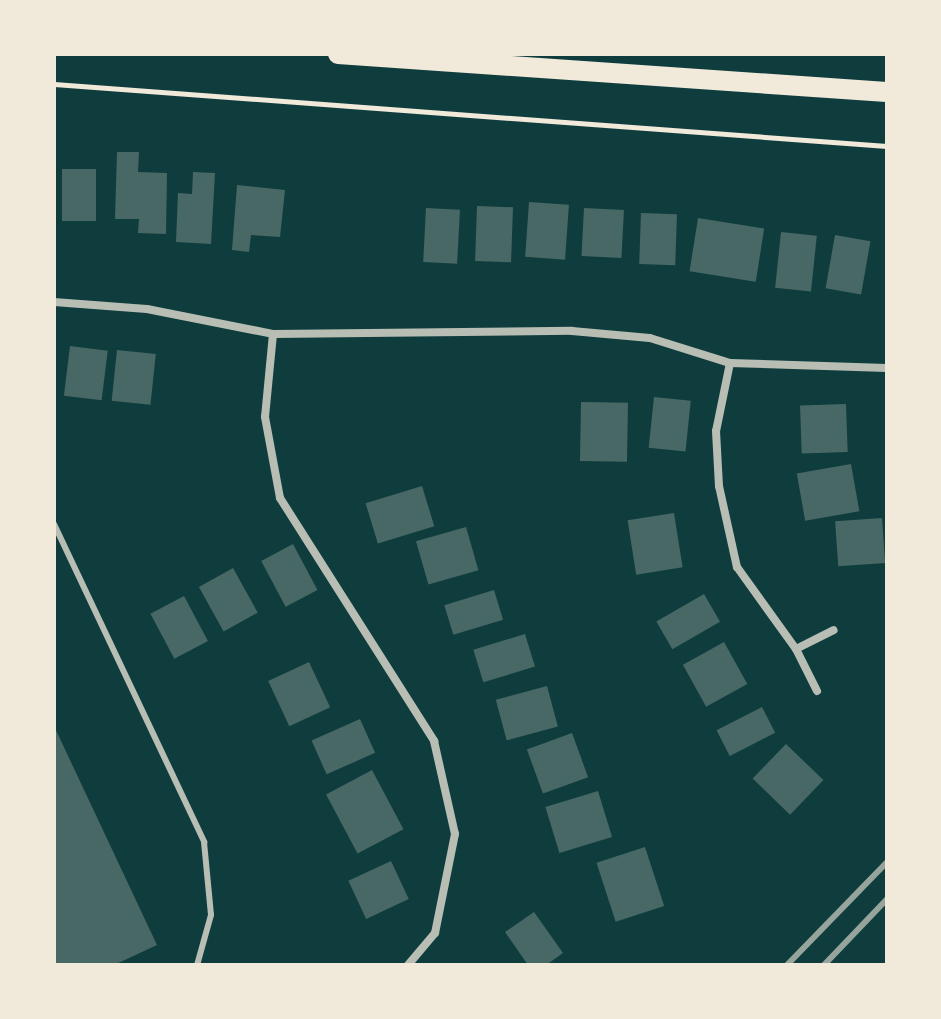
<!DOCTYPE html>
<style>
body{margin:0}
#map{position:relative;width:941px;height:1019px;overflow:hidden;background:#0f3d3e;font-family:"Public Sans",sans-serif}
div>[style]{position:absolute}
.building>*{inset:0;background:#486865;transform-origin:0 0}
.path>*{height:5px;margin:-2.5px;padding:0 2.5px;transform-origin:2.5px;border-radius:2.5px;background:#f1e9da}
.service>*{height:6px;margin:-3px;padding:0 3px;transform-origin:3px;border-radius:3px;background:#b8beb3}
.minor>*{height:8px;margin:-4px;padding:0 4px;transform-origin:4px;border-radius:4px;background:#b8beb3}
.primary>*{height:20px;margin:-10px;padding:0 10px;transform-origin:10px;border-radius:10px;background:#f1e9da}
.rail>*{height:6px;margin:-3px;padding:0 3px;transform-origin:3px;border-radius:3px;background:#97a49c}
span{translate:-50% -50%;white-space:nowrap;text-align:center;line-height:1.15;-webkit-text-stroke:6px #f1e9da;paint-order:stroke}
.frame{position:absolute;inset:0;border:56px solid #f1e9da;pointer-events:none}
</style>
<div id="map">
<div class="building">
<i style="clip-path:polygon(117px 152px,139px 152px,138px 172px,167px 173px,166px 234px,138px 233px,139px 219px,115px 219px)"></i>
<i style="left:62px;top:169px;width:34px;height:52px"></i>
<i style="clip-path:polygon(193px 172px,215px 173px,211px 244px,176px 242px,178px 193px,192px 194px)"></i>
<i style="clip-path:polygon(237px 185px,285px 190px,280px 237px,251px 235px,249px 252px,232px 250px)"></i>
<i style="left:529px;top:202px;width:40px;height:55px;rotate:4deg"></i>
<i style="left:477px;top:206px;width:36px;height:55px;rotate:2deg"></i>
<i style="left:426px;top:208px;width:34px;height:54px;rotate:3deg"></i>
<i style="left:584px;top:208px;width:40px;height:48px;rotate:3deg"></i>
<i style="left:641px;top:213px;width:36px;height:51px;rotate:2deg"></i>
<i style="left:698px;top:218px;width:67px;height:54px;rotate:9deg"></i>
<i style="left:781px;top:232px;width:36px;height:56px;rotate:6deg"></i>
<i style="left:835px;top:235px;width:36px;height:54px;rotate:10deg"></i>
<i style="left:70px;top:346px;width:38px;height:50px;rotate:7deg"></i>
<i style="left:117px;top:350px;width:39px;height:51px;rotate:6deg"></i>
<i style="left:654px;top:397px;width:37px;height:51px;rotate:6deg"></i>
<i style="left:581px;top:402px;width:47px;height:59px;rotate:1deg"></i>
<i style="left:846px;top:404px;width:48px;height:46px;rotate:88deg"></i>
<i style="left:851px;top:464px;width:48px;height:55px;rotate:80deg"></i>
<i style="left:422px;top:486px;width:42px;height:59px;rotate:73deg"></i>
<i style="left:674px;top:513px;width:55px;height:47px;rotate:81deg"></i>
<i style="left:882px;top:518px;width:45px;height:47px;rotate:86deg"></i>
<i style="left:466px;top:527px;width:45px;height:52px;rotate:74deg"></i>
<i style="left:293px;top:544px;width:52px;height:36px;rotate:62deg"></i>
<i style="left:233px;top:568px;width:51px;height:39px;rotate:61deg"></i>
<i style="left:494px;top:590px;width:31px;height:52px;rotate:73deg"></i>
<i style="left:704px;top:594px;width:32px;height:55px;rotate:60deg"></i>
<i style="left:184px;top:596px;width:51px;height:38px;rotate:62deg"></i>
<i style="left:525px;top:634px;width:34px;height:54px;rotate:73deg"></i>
<i style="left:724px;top:642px;width:48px;height:47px;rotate:61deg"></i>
<i style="left:309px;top:662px;width:50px;height:45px;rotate:65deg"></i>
<i style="left:547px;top:686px;width:42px;height:53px;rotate:75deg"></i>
<i style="left:762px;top:707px;width:29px;height:51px;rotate:63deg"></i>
<i style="left:360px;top:719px;width:37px;height:53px;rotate:66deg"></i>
<i style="clip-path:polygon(54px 726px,157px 945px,114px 965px,54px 965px)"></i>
<i style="left:572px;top:733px;width:47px;height:48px;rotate:70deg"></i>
<i style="left:786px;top:744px;width:52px;height:48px;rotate:44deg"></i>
<i style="left:372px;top:770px;width:67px;height:52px;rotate:62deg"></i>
<i style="left:598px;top:791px;width:48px;height:55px;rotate:73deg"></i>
<i style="left:645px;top:847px;width:62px;height:51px;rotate:72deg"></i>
<i style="left:391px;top:861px;width:42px;height:47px;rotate:65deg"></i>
<i style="clip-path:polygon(534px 912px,563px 953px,546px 965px,528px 965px,505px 932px)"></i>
</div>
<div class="path">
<i style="left:54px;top:84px;width:835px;rotate:4.26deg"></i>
</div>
<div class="service">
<i style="left:54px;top:524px;width:352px;rotate:64.7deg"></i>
<i style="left:204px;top:842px;width:73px;rotate:84.5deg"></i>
<i style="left:211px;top:915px;width:52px;rotate:105.6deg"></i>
</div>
<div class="minor">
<i style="left:54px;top:302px;width:93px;rotate:4.3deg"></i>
<i style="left:147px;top:309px;width:128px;rotate:11.2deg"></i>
<i style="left:273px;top:334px;width:299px;rotate:-0.6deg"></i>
<i style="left:572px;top:331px;width:78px;rotate:5.1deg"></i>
<i style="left:650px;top:338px;width:84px;rotate:17.4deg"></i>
<i style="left:730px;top:363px;width:157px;rotate:1.8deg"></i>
<i style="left:273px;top:334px;width:83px;rotate:95.5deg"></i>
<i style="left:265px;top:417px;width:82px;rotate:79.5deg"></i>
<i style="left:280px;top:498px;width:288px;rotate:57.6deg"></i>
<i style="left:434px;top:741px;width:95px;rotate:77.3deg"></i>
<i style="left:455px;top:834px;width:101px;rotate:101.4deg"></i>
<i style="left:435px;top:933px;width:42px;rotate:130.2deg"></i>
<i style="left:730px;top:363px;width:69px;rotate:101.6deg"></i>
<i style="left:716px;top:431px;width:55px;rotate:86.9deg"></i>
<i style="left:719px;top:486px;width:83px;rotate:77.5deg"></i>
<i style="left:737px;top:567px;width:101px;rotate:54.3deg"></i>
<i style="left:796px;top:649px;width:47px;rotate:63.4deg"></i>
<i style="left:796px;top:649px;width:42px;rotate:-26.6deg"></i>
</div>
<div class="primary">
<i style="left:338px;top:54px;width:550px;rotate:3.96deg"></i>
</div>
<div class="rail">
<i style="left:787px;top:965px;width:144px;rotate:-45.8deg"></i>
<i style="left:824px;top:965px;width:91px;rotate:-46.3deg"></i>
</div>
<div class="frame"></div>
</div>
